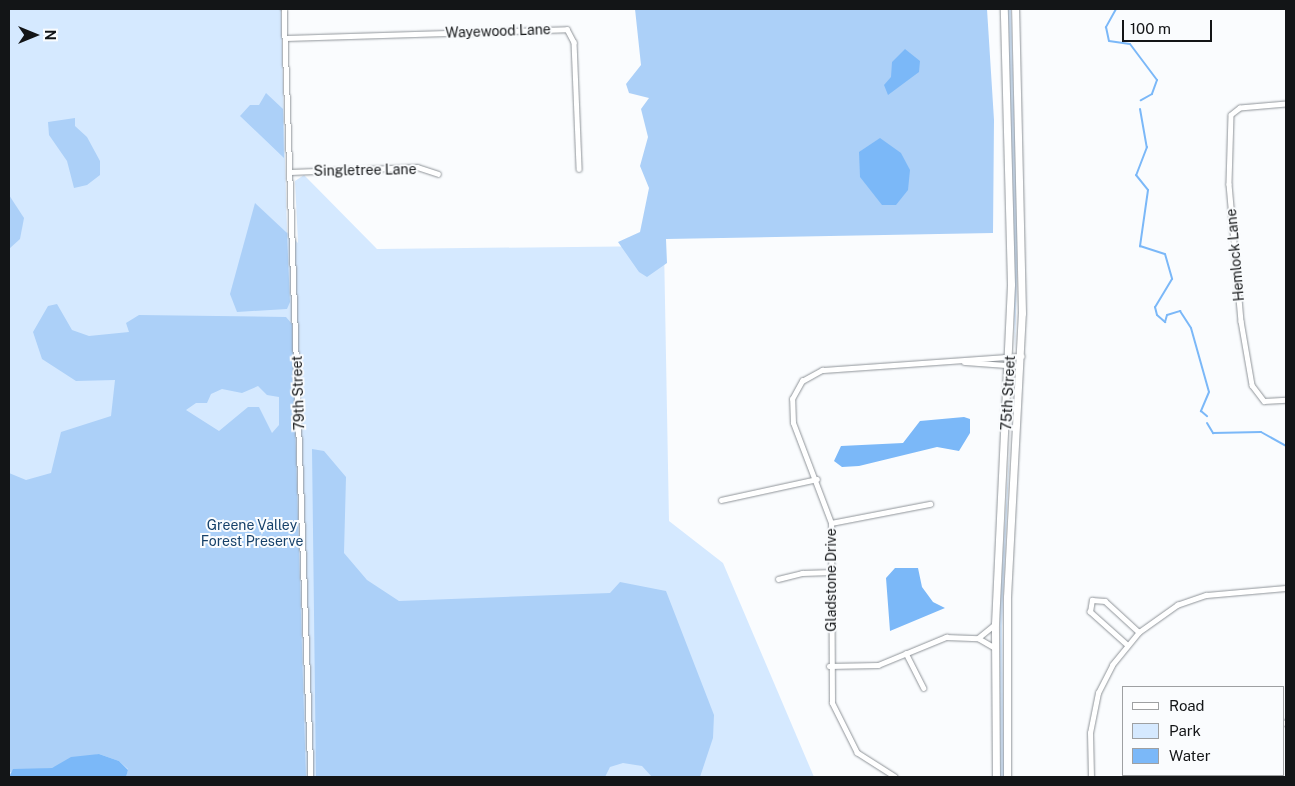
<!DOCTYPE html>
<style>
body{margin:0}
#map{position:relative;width:1295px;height:786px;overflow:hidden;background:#fafcfe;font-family:"Public Sans",sans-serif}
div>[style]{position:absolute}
.green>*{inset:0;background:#d5e9ff}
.forest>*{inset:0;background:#acd0f8}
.water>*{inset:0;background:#7bb8f8}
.stream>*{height:2px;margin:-1px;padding:0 1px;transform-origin:1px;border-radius:1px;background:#7bb8f8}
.roads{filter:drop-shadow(0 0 1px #8f9499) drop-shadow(0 0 1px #8f9499)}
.minor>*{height:4.5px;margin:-2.25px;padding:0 2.25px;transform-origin:2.25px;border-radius:2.25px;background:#fff}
.secondary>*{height:7px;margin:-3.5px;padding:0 3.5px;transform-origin:3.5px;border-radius:3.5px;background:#fff}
span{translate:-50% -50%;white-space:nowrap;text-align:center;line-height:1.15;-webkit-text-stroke:4px #fafcfe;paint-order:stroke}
.street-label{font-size:14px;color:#131517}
.park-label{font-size:14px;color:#16416a}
.frame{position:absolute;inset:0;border:10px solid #131517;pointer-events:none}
.legend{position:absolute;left:1122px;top:686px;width:162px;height:90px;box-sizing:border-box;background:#fafcfe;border:1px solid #9ea0a2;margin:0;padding:6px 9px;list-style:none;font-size:15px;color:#131517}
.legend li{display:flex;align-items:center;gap:10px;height:25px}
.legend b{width:25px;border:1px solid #9ea0a2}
.north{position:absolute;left:10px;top:10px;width:50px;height:50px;-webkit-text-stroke:4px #fafcfe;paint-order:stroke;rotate:90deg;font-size:14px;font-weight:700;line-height:20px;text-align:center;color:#131517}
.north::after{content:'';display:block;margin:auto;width:18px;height:22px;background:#131517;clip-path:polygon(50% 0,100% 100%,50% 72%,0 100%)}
.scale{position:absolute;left:1122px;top:20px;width:90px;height:22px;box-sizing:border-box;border:2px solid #131517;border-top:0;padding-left:6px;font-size:15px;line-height:18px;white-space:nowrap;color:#131517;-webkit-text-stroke:4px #fafcfe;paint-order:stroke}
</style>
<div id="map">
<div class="green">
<i style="clip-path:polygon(9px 9px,281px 9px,287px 232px,298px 243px,295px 181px,304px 175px,377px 249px,664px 246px,669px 521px,723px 563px,814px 777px,9px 777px)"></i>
<i style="clip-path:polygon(1008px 9px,1011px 9px,1018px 237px,1015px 352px)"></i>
<i style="clip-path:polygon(1010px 441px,1002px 627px,1004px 777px,1000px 777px,1000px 601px)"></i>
</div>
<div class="forest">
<i style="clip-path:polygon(635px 9px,987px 9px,994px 120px,993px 233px,666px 239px,667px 263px,647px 277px,639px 272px,618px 242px,640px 232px,649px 188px,640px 166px,648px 137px,641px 109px,649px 98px,629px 93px,626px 84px,641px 65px)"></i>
<i style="clip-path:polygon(266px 93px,283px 109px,284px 158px,240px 116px,250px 105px,259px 105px)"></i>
<i style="clip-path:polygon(75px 118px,75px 126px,87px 137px,100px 161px,100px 175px,87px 185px,74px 188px,67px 161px,49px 135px,48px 122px)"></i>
<i style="clip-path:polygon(9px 195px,24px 218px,20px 239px,9px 249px)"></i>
<i style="clip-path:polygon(255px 203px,287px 233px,290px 302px,287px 309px,237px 312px,230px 294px)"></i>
<i style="clip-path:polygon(evenodd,57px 304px,72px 330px,89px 336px,129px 332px,126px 323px,139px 315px,286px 317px,292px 324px,306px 777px,126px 777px,128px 769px,119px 761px,99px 754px,52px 768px,9px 772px,9px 473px,26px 480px,51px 473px,61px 432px,111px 416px,115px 380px,76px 381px,42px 359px,33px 332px,48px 306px,57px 304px,258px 386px,267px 395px,279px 397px,279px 425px,272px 433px,259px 407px,248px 407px,219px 431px,186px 410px,196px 403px,207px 403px,211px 394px,222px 389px,242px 393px,258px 386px)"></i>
<i style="clip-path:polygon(312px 449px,324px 451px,346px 477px,344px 553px,367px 580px,399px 601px,610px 593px,620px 582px,666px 591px,714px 715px,713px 738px,700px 777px,652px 777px,642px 766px,623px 763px,610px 767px,605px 777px,316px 777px)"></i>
</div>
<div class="water">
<i style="clip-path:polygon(905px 49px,920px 61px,919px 72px,888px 95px,884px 85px,891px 77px,892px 62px)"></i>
<i style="clip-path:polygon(880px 138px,901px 153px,910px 170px,908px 190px,896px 205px,882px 205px,860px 177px,859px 152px)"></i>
<i style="clip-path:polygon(964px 417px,970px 419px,970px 433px,959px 451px,937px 447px,859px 466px,842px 467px,834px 461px,841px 446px,903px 443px,920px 421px)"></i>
<i style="clip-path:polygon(895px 568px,918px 568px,922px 587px,933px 602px,945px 608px,890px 631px,886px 578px)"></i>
<i style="clip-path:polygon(99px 754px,119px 761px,128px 770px,126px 777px,9px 777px,13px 769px,52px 768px,71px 757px)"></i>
</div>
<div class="stream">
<i style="left:1116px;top:9px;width:21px;rotate:119deg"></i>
<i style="left:1106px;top:27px;width:14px;rotate:78deg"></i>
<i style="left:1109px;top:41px;width:21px;rotate:8deg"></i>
<i style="left:1130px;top:44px;width:45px;rotate:53.1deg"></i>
<i style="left:1157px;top:80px;width:15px;rotate:110deg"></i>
<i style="left:1152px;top:94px;width:13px;rotate:151deg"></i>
<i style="left:1140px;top:109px;width:39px;rotate:80deg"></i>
<i style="left:1147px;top:147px;width:30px;rotate:111deg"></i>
<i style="left:1136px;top:175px;width:19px;rotate:51deg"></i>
<i style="left:1148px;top:190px;width:57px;rotate:98.1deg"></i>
<i style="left:1140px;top:246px;width:26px;rotate:18deg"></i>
<i style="left:1165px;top:254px;width:26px;rotate:74deg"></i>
<i style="left:1172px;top:279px;width:33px;rotate:121deg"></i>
<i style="left:1155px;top:307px;width:8px;rotate:76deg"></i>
<i style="left:1157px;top:315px;width:11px;rotate:41deg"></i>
<i style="left:1165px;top:322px;width:7px;rotate:-74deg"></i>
<i style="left:1167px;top:315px;width:14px;rotate:-17deg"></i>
<i style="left:1180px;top:311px;width:20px;rotate:57deg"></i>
<i style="left:1191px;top:328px;width:66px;rotate:74.3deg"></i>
<i style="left:1209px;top:392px;width:21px;rotate:113deg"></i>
<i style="left:1201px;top:411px;width:8px;rotate:40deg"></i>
<i style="left:1207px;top:423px;width:12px;rotate:59deg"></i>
<i style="left:1213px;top:433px;width:48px;rotate:-1.2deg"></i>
<i style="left:1261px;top:432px;width:29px;rotate:29deg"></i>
</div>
<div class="roads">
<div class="minor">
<i style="left:284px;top:9px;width:768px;rotate:87.99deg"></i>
<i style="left:286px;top:38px;width:281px;rotate:-1.8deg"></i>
<i style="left:567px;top:29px;width:15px;rotate:62deg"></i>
<i style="left:574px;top:42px;width:127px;rotate:87.7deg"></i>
<i style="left:1286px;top:104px;width:46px;rotate:175deg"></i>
<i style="left:1240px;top:108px;width:11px;rotate:142deg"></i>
<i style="left:1231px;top:115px;width:69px;rotate:91.7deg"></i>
<i style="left:1229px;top:184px;width:138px;rotate:85deg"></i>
<i style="left:1241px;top:321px;width:65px;rotate:80.2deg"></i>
<i style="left:1252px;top:385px;width:20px;rotate:53deg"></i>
<i style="left:1264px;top:401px;width:22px;rotate:-3deg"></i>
<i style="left:290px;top:172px;width:127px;rotate:-2.3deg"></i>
<i style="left:417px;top:167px;width:22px;rotate:18deg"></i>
<i style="left:964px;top:362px;width:56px;rotate:4.1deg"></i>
<i style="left:721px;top:500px;width:98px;rotate:-12.3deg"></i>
<i style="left:831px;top:523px;width:101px;rotate:-10.9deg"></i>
<i style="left:778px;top:579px;width:25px;rotate:-14deg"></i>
<i style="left:802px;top:573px;width:30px;rotate:-2deg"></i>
<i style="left:978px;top:638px;width:22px;rotate:-39deg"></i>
<i style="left:1127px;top:645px;width:50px;rotate:-138.3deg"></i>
<i style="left:1090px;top:612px;width:12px;rotate:-81deg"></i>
<i style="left:1092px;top:600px;width:13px;rotate:4deg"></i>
<i style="left:1105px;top:601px;width:46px;rotate:42.4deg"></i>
<i style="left:906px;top:653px;width:39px;rotate:63deg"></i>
<i style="left:829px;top:666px;width:49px;rotate:-1.2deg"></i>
<i style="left:878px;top:665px;width:74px;rotate:-22.4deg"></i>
<i style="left:946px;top:637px;width:32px;rotate:2deg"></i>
<i style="left:978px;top:638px;width:20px;rotate:30deg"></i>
<i style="left:1284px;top:723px;width:2px;rotate:-27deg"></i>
<i style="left:895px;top:777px;width:45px;rotate:-147.7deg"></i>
<i style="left:857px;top:753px;width:56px;rotate:-116.6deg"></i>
<i style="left:832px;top:703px;width:180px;rotate:-90.3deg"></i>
<i style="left:831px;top:523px;width:107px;rotate:-110.8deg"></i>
<i style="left:793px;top:423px;width:24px;rotate:-92deg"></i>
<i style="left:792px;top:399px;width:21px;rotate:-61deg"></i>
<i style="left:802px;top:381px;width:23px;rotate:-29deg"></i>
<i style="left:822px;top:370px;width:200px;rotate:-4deg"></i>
<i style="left:1091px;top:777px;width:44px;rotate:-91.3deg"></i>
<i style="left:1090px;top:733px;width:41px;rotate:-78.7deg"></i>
<i style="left:1098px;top:693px;width:31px;rotate:-63deg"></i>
<i style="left:1112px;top:665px;width:43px;rotate:-50.7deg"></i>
<i style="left:1139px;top:632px;width:47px;rotate:-35.4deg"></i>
<i style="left:1177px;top:605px;width:31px;rotate:-19deg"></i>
<i style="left:1206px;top:595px;width:80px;rotate:-5deg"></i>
<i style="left:1231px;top:777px;width:2px;rotate:-63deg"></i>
</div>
<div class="secondary">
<i style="left:996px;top:777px;width:153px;rotate:-90.4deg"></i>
<i style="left:995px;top:624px;width:340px;rotate:-87.3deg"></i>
<i style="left:1011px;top:284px;width:275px;rotate:-91.5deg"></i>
<i style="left:1007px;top:777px;width:180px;rotate:-90deg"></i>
<i style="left:1007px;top:597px;width:284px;rotate:-87deg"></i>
<i style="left:1022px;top:313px;width:304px;rotate:-91.3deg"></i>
</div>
</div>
<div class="street-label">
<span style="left:498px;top:31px;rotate:-2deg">Wayewood Lane</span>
<span style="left:365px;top:170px;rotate:-1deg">Singletree Lane</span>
<span style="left:1235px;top:255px;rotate:-95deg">Hemlock Lane</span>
<span style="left:298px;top:393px;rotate:-92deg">79th Street</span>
<span style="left:1008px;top:393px;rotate:-87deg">75th Street</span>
<span style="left:831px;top:580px;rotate:-90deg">Gladstone Drive</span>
</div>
<div class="park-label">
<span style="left:252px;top:533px">Greene Valley<br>Forest Preserve</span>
</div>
<div class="frame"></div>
<ul class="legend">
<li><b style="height:6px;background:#fff"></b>Road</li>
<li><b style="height:14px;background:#d5e9ff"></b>Park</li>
<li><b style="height:14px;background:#7bb8f8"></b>Water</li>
</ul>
<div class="north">N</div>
<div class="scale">100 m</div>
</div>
